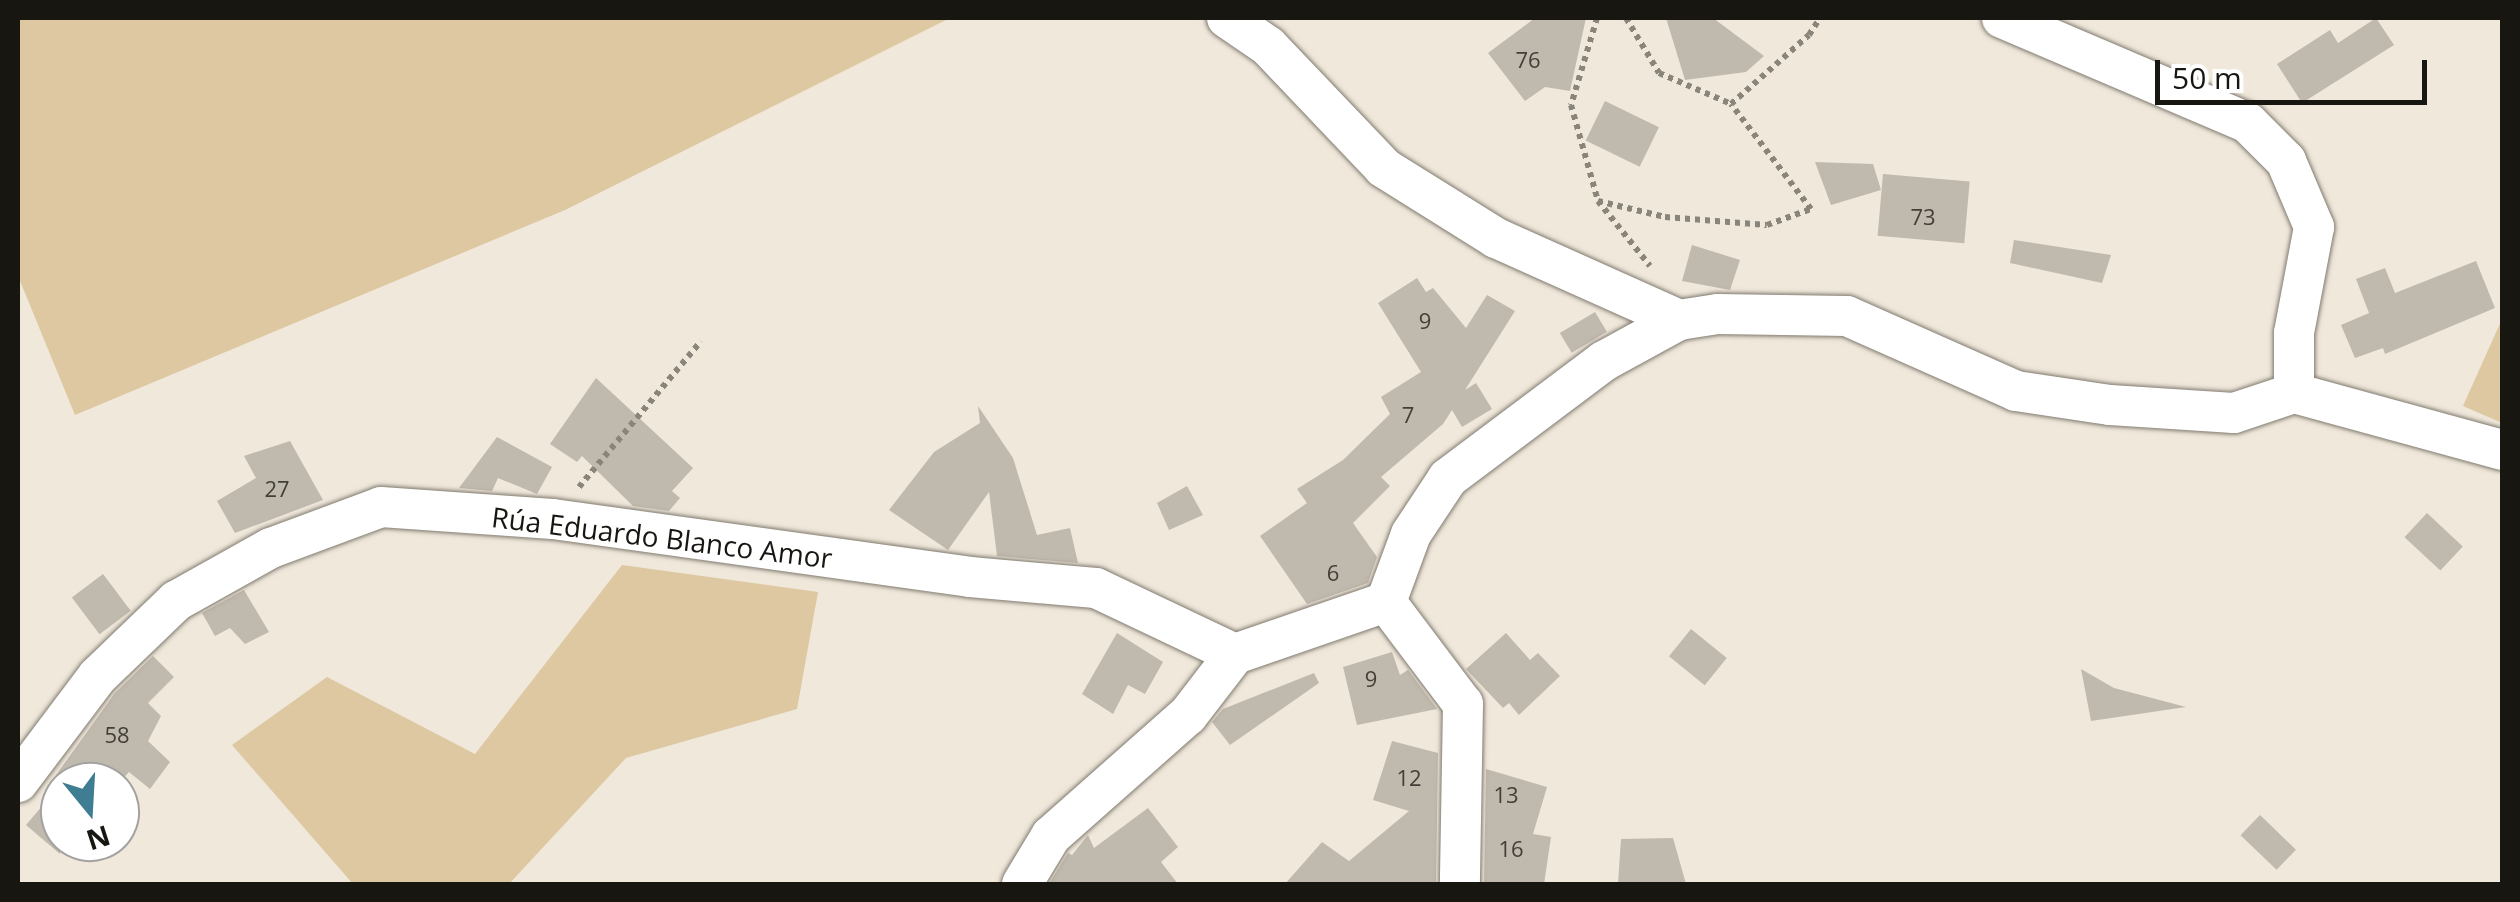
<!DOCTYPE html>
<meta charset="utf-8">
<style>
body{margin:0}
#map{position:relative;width:2520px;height:902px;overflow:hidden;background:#efe8db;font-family:"Open Sans",sans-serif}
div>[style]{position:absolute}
.green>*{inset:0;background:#dec8a2}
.building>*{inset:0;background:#c0b9ad;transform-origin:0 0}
.path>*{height:6px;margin-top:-3px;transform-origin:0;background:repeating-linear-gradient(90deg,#89857b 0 5px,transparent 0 10px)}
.roads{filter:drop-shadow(0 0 2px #817a6f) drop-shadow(0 0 2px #817a6f)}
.minor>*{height:40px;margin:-20px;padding:0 20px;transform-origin:20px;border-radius:20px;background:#fff}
span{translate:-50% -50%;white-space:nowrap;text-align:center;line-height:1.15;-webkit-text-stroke:8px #fff;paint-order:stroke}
.number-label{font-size:22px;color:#423f38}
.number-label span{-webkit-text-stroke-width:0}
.street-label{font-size:28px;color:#181611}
.frame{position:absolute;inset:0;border:20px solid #181611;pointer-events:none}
.north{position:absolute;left:40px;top:762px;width:100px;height:100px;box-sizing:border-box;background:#fff;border:2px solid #a3a2a0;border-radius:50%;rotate:162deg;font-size:28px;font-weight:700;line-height:40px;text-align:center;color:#181611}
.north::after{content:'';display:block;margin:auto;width:35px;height:45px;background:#3f7d92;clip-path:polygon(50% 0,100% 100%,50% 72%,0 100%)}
.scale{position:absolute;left:2155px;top:60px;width:272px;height:45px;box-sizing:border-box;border:5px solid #181611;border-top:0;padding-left:12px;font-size:30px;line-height:35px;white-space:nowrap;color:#181611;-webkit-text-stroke:8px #fff;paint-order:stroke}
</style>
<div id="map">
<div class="green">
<i style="clip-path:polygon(18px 18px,950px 18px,565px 210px,75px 415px,18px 276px)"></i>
<i style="clip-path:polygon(2502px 319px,2502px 423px,2463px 406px)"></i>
<i style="clip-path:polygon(622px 565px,818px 592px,797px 709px,626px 758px,509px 884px,353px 884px,232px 745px,327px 677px,475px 754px)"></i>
</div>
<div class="building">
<i style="clip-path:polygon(1535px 18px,1586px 18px,1570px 91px,1545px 87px,1525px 101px,1488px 53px)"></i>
<i style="clip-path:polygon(1666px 18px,1713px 18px,1764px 56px,1746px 72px,1685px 80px)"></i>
<i style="clip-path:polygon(2376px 18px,2394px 45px,2302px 103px,2277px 64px,2330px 30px,2338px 43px)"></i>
<i style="left:1605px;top:101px;width:60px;height:44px;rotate:26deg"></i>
<i style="clip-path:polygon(1815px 162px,1873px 164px,1881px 190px,1831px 205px)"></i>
<i style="left:1883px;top:174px;width:87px;height:62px;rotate:5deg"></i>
<i style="clip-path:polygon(2014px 240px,2111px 255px,2102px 283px,2010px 263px)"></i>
<i style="clip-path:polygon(1692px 245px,1740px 260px,1730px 290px,1682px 281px)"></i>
<i style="clip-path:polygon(2476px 261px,2495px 308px,2385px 354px,2383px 348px,2355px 358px,2341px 325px,2369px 313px,2356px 279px,2385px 268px,2395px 293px)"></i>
<i style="clip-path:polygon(1417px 278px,1426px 292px,1433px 288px,1466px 328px,1487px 295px,1515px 311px,1465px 390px,1476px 383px,1492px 409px,1462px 427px,1452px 410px,1443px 424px,1381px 477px,1390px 486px,1353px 523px,1377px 557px,1368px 583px,1307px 604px,1260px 536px,1307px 503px,1297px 489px,1343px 460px,1390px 414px,1381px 397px,1421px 372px,1378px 303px)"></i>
<i style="left:1595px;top:312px;width:23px;height:41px;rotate:59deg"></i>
<i style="clip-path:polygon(596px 378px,693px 468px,672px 491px,680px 498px,669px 511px,633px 506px,582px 456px,577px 462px,550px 444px)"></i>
<i style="clip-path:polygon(978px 406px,1013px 458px,1037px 535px,1070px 528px,1078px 563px,997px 556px,989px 492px,948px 550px,889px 510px,934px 452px,980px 423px)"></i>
<i style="clip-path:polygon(497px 437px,552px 467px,537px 494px,498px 478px,492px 491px,459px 488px)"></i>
<i style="clip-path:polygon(290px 441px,323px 500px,235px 533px,217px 501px,256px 478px,244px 456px)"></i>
<i style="clip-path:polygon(1187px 486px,1203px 515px,1169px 530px,1157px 503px)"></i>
<i style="left:2427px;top:513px;width:49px;height:33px;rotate:43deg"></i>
<i style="left:103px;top:574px;width:46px;height:39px;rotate:53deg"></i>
<i style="clip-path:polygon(244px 590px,269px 632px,245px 644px,230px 628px,215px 636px,202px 613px)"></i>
<i style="left:1691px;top:629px;width:46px;height:35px;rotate:39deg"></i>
<i style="clip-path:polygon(1117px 633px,1163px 662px,1145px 694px,1128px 685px,1113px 714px,1082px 694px)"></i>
<i style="clip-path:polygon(1506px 633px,1530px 660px,1538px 653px,1560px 676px,1519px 715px,1509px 703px,1503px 708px,1466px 669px)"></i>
<i style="clip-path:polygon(1392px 652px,1400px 675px,1408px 670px,1437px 709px,1357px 725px,1343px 667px)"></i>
<i style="clip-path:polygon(153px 656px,174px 677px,148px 703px,161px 716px,148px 741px,170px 762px,150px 789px,129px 772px,120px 782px,51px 782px,115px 693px)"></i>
<i style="clip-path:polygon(2081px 669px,2114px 688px,2186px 707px,2091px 721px)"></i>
<i style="clip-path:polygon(1314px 673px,1319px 683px,1230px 745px,1212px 722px,1223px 709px)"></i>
<i style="clip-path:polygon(1392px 741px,1438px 753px,1436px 884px,1285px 884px,1322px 842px,1349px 861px,1409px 811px,1373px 800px)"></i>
<i style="clip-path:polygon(1486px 769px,1547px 787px,1533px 834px,1551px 837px,1544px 884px,1484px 884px)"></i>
<i style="clip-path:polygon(60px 785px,60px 854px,26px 825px)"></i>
<i style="clip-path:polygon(1148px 808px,1178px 847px,1161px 862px,1178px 884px,1049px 884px,1068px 853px,1072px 855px,1088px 835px,1094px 848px)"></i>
<i style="left:2260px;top:815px;width:50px;height:28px;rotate:44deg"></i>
<i style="clip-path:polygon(1673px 838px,1686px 884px,1618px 884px,1621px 839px)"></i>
</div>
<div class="path">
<i style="left:1597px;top:18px;width:91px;rotate:106.6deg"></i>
<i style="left:1571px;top:105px;width:100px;rotate:74.3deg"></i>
<i style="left:1598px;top:201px;width:83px;rotate:51.3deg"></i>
<i style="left:1626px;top:18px;width:64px;rotate:59deg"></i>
<i style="left:1659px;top:73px;width:78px;rotate:23.3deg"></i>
<i style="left:1731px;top:104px;width:104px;rotate:-41.5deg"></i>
<i style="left:1809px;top:35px;width:20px;rotate:-57deg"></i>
<i style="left:1598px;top:201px;width:69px;rotate:13.4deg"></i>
<i style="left:1665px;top:217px;width:102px;rotate:4.5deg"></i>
<i style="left:1767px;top:225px;width:47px;rotate:-20deg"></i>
<i style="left:1811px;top:209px;width:132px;rotate:-127.3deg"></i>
<i style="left:579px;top:487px;width:190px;rotate:-50.1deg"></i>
</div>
<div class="roads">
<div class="minor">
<i style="left:1227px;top:18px;width:50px;rotate:34.3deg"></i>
<i style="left:1268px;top:46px;width:168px;rotate:46.4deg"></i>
<i style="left:1384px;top:168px;width:132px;rotate:32deg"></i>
<i style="left:1496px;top:238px;width:201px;rotate:24.1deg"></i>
<i style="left:2002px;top:18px;width:267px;rotate:23.1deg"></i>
<i style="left:2248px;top:123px;width:54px;rotate:45deg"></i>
<i style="left:2286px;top:161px;width:72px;rotate:67deg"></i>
<i style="left:2314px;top:227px;width:108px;rotate:100.7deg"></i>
<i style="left:2294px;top:333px;width:60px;rotate:90deg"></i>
<i style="left:1386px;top:602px;width:72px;rotate:-69.8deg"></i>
<i style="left:1411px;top:534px;width:67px;rotate:-56.5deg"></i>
<i style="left:1448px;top:478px;width:195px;rotate:-36.9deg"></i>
<i style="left:1604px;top:361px;width:85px;rotate:-28.7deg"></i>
<i style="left:1679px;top:320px;width:39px;rotate:-9deg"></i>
<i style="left:1718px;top:314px;width:129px;rotate:0.9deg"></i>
<i style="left:1847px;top:316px;width:185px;rotate:23.9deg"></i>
<i style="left:2016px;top:391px;width:95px;rotate:8.5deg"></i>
<i style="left:2110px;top:405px;width:124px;rotate:3.7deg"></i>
<i style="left:2234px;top:413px;width:63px;rotate:-18.4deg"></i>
<i style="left:2294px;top:393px;width:216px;rotate:15.3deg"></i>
<i style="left:1386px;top:602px;width:128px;rotate:53deg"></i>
<i style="left:1463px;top:704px;width:180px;rotate:91deg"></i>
<i style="left:18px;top:782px;width:131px;rotate:-53deg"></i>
<i style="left:97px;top:677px;width:110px;rotate:-43.9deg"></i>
<i style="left:176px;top:601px;width:109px;rotate:-29.2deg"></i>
<i style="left:271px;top:548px;width:117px;rotate:-20.4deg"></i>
<i style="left:381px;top:507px;width:172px;rotate:4deg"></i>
<i style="left:553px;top:519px;width:421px;rotate:7.9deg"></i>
<i style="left:970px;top:577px;width:126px;rotate:5deg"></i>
<i style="left:1096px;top:588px;width:154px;rotate:25.4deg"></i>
<i style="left:1235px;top:654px;width:160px;rotate:-19deg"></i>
<i style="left:1022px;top:884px;width:56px;rotate:-58.9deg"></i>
<i style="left:1051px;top:836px;width:183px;rotate:-41.5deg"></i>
<i style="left:1188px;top:715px;width:77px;rotate:-52.4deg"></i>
</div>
</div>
<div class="number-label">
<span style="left:1528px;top:60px">76</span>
<span style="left:1923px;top:217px">73</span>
<span style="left:1425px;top:321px">9</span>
<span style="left:1408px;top:415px">7</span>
<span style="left:277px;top:489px">27</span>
<span style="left:1333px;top:573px">6</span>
<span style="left:1371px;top:679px">9</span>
<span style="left:117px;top:735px">58</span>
<span style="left:1409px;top:778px">12</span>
<span style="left:1506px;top:795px">13</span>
<span style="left:1511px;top:849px">16</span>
</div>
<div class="street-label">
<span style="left:662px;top:537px;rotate:7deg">Rúa Eduardo Blanco Amor</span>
</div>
<div class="frame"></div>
<div class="north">N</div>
<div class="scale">50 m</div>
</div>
